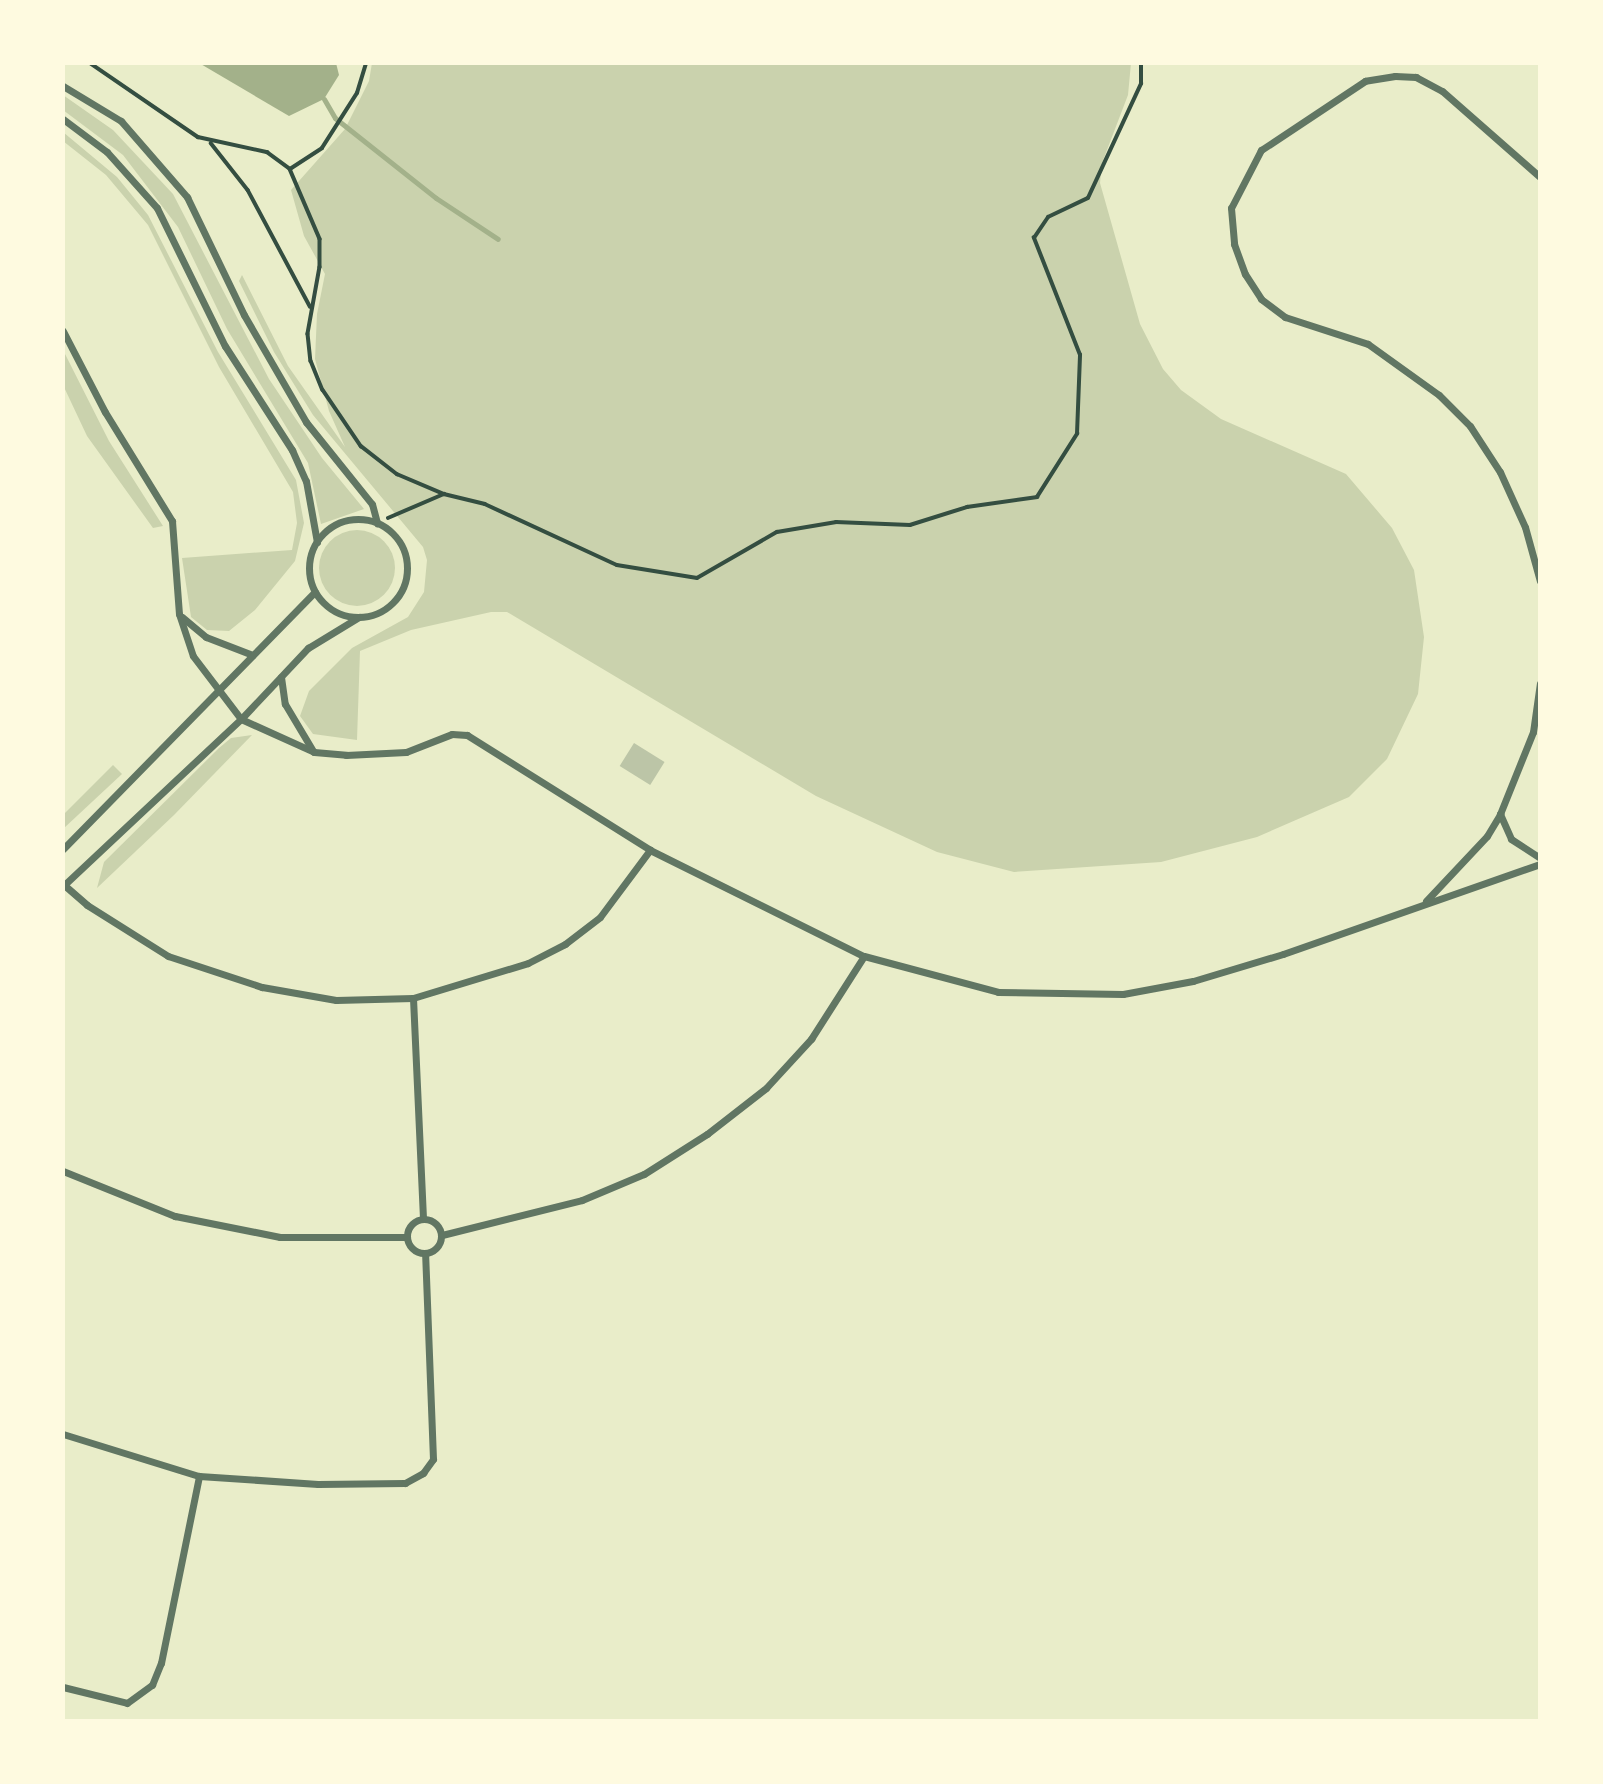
<!DOCTYPE html>
<style>
body{margin:0}
#map{position:relative;width:1603px;height:1784px;overflow:hidden;background:#e9edc9;font-family:Barlow,sans-serif}
div>[style]{position:absolute}
.green>*{inset:0;background:#cad2ad}
.round{border-radius:50%}
.water>*{inset:0;background:#a3b18a}
.stream>*{height:5px;margin:-2.5px;padding:0 2.5px;transform-origin:2.5px;border-radius:2.5px;background:#a3b18a}
.building>*{inset:0;background:#bcc5a7;transform-origin:0 0}
.path>*{height:3.5px;margin:-1.75px;padding:0 1.75px;transform-origin:1.75px;border-radius:1.75px;background:#344e41}
.minor>*{height:7px;margin:-3.5px;padding:0 3.5px;transform-origin:3.5px;border-radius:3.5px;background:#617663}
.minor>.ring{margin:-3.5px;padding:0;box-sizing:content-box;background:none;border:7px solid #617663;border-radius:50%}
span{translate:-50% -50%;white-space:nowrap;text-align:center;line-height:1.15;-webkit-text-stroke:7px #fefae0;paint-order:stroke}
.frame{position:absolute;inset:0;border:65px solid #fefae0;pointer-events:none}
</style>
<div id="map">
<div class="green">
<i style="clip-path:polygon(372px 63px,1131px 63px,1128px 95px,1102px 163px,1100px 183px,1140px 324px,1163px 369px,1181px 390px,1221px 419px,1346px 474px,1392px 528px,1414px 570px,1424px 637px,1418px 694px,1387px 759px,1349px 797px,1257px 837px,1161px 862px,1014px 872px,937px 852px,816px 796px,507px 612px,491px 612px,411px 630px,360px 651px,357px 740px,313px 734px,300px 716px,309px 691px,352px 648px,408px 617px,424px 592px,427px 560px,423px 547px,313px 415px,274px 352px,239px 281px,242px 275px,288px 366px,345px 447px,329px 411px,315px 359px,317px 314px,325px 274px,304px 236px,291px 190px,345px 129px,369px 81px)"></i>
<i style="clip-path:polygon(63px 95px,113px 130px,173px 194px,269px 379px,322px 458px,364px 509px,321px 524px,308px 463px,227px 329px,178px 227px,123px 155px,63px 110px)"></i>
<i style="clip-path:polygon(63px 132px,117px 177px,148px 215px,218px 352px,296px 480px,304px 523px,295px 561px,255px 610px,229px 631px,207px 630px,191px 617px,182px 558px,292px 550px,297px 523px,293px 492px,219px 367px,148px 225px,106px 175px,63px 141px)"></i>
<i style="clip-path:polygon(63px 350px,109px 441px,163px 526px,153px 528px,87px 436px,63px 385px)"></i>
<i class="round" style="left:319px;top:530px;width:76px;height:76px"></i>
<i style="clip-path:polygon(252px 735px,174px 815px,97px 888px,104px 862px,219px 748px,231px 738px)"></i>
<i style="clip-path:polygon(113px 765px,122px 774px,63px 829px,63px 815px)"></i>
</div>
<div class="water">
<i style="clip-path:polygon(199px 63px,336px 63px,339px 75px,324px 99px,289px 116px)"></i>
</div>
<div class="stream">
<i style="left:324px;top:99px;width:22px;rotate:60deg"></i>
<i style="left:335px;top:118px;width:129px;rotate:38.4deg"></i>
<i style="left:436px;top:198px;width:74px;rotate:33.5deg"></i>
</div>
<div class="building">
<i style="left:634px;top:743px;width:36px;height:27px;rotate:32deg"></i>
</div>
<div class="path">
<i style="left:90px;top:63px;width:131px;rotate:34.4deg"></i>
<i style="left:198px;top:137px;width:71px;rotate:12.3deg"></i>
<i style="left:267px;top:152px;width:29px;rotate:36deg"></i>
<i style="left:290px;top:169px;width:38px;rotate:-33deg"></i>
<i style="left:322px;top:148px;width:65px;rotate:-57.5deg"></i>
<i style="left:357px;top:93px;width:31px;rotate:-73deg"></i>
<i style="left:211px;top:143px;width:60px;rotate:51.8deg"></i>
<i style="left:248px;top:190px;width:132px;rotate:61.9deg"></i>
<i style="left:290px;top:169px;width:76px;rotate:66.8deg"></i>
<i style="left:320px;top:239px;width:28px;rotate:90deg"></i>
<i style="left:320px;top:267px;width:68px;rotate:100.2deg"></i>
<i style="left:308px;top:334px;width:27px;rotate:84deg"></i>
<i style="left:311px;top:361px;width:31px;rotate:68deg"></i>
<i style="left:323px;top:390px;width:68px;rotate:55.8deg"></i>
<i style="left:361px;top:446px;width:46px;rotate:37.9deg"></i>
<i style="left:397px;top:474px;width:51px;rotate:23.1deg"></i>
<i style="left:388px;top:518px;width:61px;rotate:-23.2deg"></i>
<i style="left:444px;top:494px;width:42px;rotate:13.7deg"></i>
<i style="left:485px;top:504px;width:145px;rotate:24.8deg"></i>
<i style="left:617px;top:565px;width:81px;rotate:9.2deg"></i>
<i style="left:697px;top:578px;width:92px;rotate:-29.9deg"></i>
<i style="left:777px;top:532px;width:60px;rotate:-9.6deg"></i>
<i style="left:836px;top:522px;width:74px;rotate:2.3deg"></i>
<i style="left:910px;top:525px;width:60px;rotate:-17.5deg"></i>
<i style="left:967px;top:507px;width:71px;rotate:-8.1deg"></i>
<i style="left:1037px;top:497px;width:75px;rotate:-57.6deg"></i>
<i style="left:1077px;top:434px;width:79px;rotate:-87.8deg"></i>
<i style="left:1080px;top:355px;width:126px;rotate:-111.5deg"></i>
<i style="left:1034px;top:238px;width:25px;rotate:-56deg"></i>
<i style="left:1048px;top:217px;width:44px;rotate:-25.4deg"></i>
<i style="left:1088px;top:198px;width:126px;rotate:-65.1deg"></i>
<i style="left:1141px;top:84px;width:21px;rotate:-90deg"></i>
</div>
<div class="minor">
<i style="left:63px;top:86px;width:68px;rotate:31.1deg"></i>
<i style="left:121px;top:121px;width:101px;rotate:49deg"></i>
<i style="left:187px;top:197px;width:131px;rotate:64.2deg"></i>
<i style="left:244px;top:315px;width:124px;rotate:59.9deg"></i>
<i style="left:306px;top:422px;width:105px;rotate:51.2deg"></i>
<i style="left:372px;top:504px;width:20px;rotate:75deg"></i>
<i style="left:63px;top:119px;width:55px;rotate:36.9deg"></i>
<i style="left:107px;top:152px;width:75px;rotate:48.2deg"></i>
<i style="left:157px;top:208px;width:154px;rotate:63.8deg"></i>
<i style="left:225px;top:346px;width:124px;rotate:57.2deg"></i>
<i style="left:292px;top:450px;width:34px;rotate:66deg"></i>
<i style="left:306px;top:481px;width:62px;rotate:79.8deg"></i>
<i style="left:1540px;top:177px;width:130px;rotate:-138.7deg"></i>
<i style="left:1442px;top:91px;width:30px;rotate:-152deg"></i>
<i style="left:1416px;top:77px;width:21px;rotate:-177deg"></i>
<i style="left:1395px;top:76px;width:30px;rotate:171deg"></i>
<i style="left:1365px;top:81px;width:125px;rotate:146.4deg"></i>
<i style="left:1261px;top:150px;width:65px;rotate:117.3deg"></i>
<i style="left:1231px;top:208px;width:36px;rotate:85deg"></i>
<i style="left:1234px;top:244px;width:32px;rotate:70deg"></i>
<i style="left:1245px;top:274px;width:30px;rotate:57deg"></i>
<i style="left:1261px;top:299px;width:30px;rotate:37deg"></i>
<i style="left:1285px;top:317px;width:87px;rotate:18deg"></i>
<i style="left:1368px;top:344px;width:87px;rotate:35.7deg"></i>
<i style="left:1439px;top:395px;width:44px;rotate:45deg"></i>
<i style="left:1470px;top:426px;width:55px;rotate:56.9deg"></i>
<i style="left:1500px;top:472px;width:60px;rotate:65.6deg"></i>
<i style="left:1525px;top:527px;width:56px;rotate:74.5deg"></i>
<i style="left:63px;top:331px;width:91px;rotate:62.6deg"></i>
<i style="left:105px;top:412px;width:128px;rotate:58.4deg"></i>
<i style="left:172px;top:521px;width:93px;rotate:85.7deg"></i>
<i style="left:179px;top:614px;width:44px;rotate:71.6deg"></i>
<i style="left:193px;top:656px;width:79px;rotate:52.7deg"></i>
<i style="left:241px;top:719px;width:80px;rotate:24.3deg"></i>
<i style="left:314px;top:752px;width:32px;rotate:5deg"></i>
<i style="left:346px;top:755px;width:60px;rotate:-2.9deg"></i>
<i style="left:406px;top:752px;width:49px;rotate:-21.4deg"></i>
<i style="left:452px;top:734px;width:15px;rotate:4deg"></i>
<i style="left:467px;top:735px;width:216px;rotate:32.1deg"></i>
<i style="left:650px;top:850px;width:239px;rotate:26.4deg"></i>
<i style="left:864px;top:956px;width:139px;rotate:15deg"></i>
<i style="left:998px;top:992px;width:125px;rotate:0.9deg"></i>
<i style="left:1123px;top:994px;width:71px;rotate:-10.5deg"></i>
<i style="left:1193px;top:981px;width:94px;rotate:-16.7deg"></i>
<i style="left:1283px;top:954px;width:272px;rotate:-19.3deg"></i>
<i class="ring" style="left:309px;top:519px;width:91px;height:91px"></i>
<i style="left:182px;top:617px;width:31px;rotate:40deg"></i>
<i style="left:206px;top:637px;width:50px;rotate:21deg"></i>
<i style="left:281px;top:677px;width:27px;rotate:82deg"></i>
<i style="left:285px;top:704px;width:55px;rotate:59.2deg"></i>
<i style="left:1500px;top:814px;width:27px;rotate:66deg"></i>
<i style="left:1511px;top:839px;width:35px;rotate:33deg"></i>
<i style="left:63px;top:849px;width:360px;rotate:-45.6deg"></i>
<i style="left:63px;top:884px;width:32px;rotate:41deg"></i>
<i style="left:87px;top:905px;width:96px;rotate:32.2deg"></i>
<i style="left:168px;top:956px;width:99px;rotate:18.3deg"></i>
<i style="left:262px;top:987px;width:75px;rotate:10deg"></i>
<i style="left:336px;top:1000px;width:77px;rotate:-1.5deg"></i>
<i style="left:413px;top:998px;width:120px;rotate:-16.9deg"></i>
<i style="left:528px;top:963px;width:42px;rotate:-27.2deg"></i>
<i style="left:565px;top:944px;width:44px;rotate:-37.6deg"></i>
<i style="left:600px;top:917px;width:84px;rotate:-53.3deg"></i>
<i style="left:63px;top:886px;width:244px;rotate:-43.2deg"></i>
<i style="left:241px;top:719px;width:98px;rotate:-46.7deg"></i>
<i style="left:308px;top:648px;width:60px;rotate:-31.3deg"></i>
<i style="left:1426px;top:901px;width:89px;rotate:-46.8deg"></i>
<i style="left:1487px;top:836px;width:26px;rotate:-59deg"></i>
<i style="left:1500px;top:814px;width:88px;rotate:-68.1deg"></i>
<i style="left:1533px;top:732px;width:49px;rotate:-81.9deg"></i>
<i style="left:413px;top:998px;width:220px;rotate:87.4deg"></i>
<i style="left:63px;top:1171px;width:121px;rotate:21.9deg"></i>
<i style="left:175px;top:1216px;width:107px;rotate:11.3deg"></i>
<i style="left:280px;top:1237px;width:127px"></i>
<i class="ring" style="left:407px;top:1219px;width:27px;height:27px"></i>
<i style="left:442px;top:1235px;width:144px;rotate:-14deg"></i>
<i style="left:582px;top:1200px;width:67px;rotate:-22.8deg"></i>
<i style="left:644px;top:1174px;width:75px;rotate:-32.4deg"></i>
<i style="left:707px;top:1134px;width:75px;rotate:-37.9deg"></i>
<i style="left:766px;top:1088px;width:67px;rotate:-47.4deg"></i>
<i style="left:811px;top:1039px;width:98px;rotate:-57.4deg"></i>
<i style="left:63px;top:1434px;width:142px;rotate:17.2deg"></i>
<i style="left:199px;top:1476px;width:119px;rotate:3.8deg"></i>
<i style="left:318px;top:1484px;width:87px;rotate:-0.7deg"></i>
<i style="left:405px;top:1483px;width:21px;rotate:-29deg"></i>
<i style="left:423px;top:1473px;width:17px;rotate:-54deg"></i>
<i style="left:433px;top:1459px;width:206px;rotate:-92.2deg"></i>
<i style="left:63px;top:1687px;width:66px;rotate:14deg"></i>
<i style="left:127px;top:1703px;width:31px;rotate:-36deg"></i>
<i style="left:152px;top:1685px;width:24px;rotate:-68deg"></i>
<i style="left:161px;top:1663px;width:191px;rotate:-78.5deg"></i>
</div>
<div class="frame"></div>
</div>
